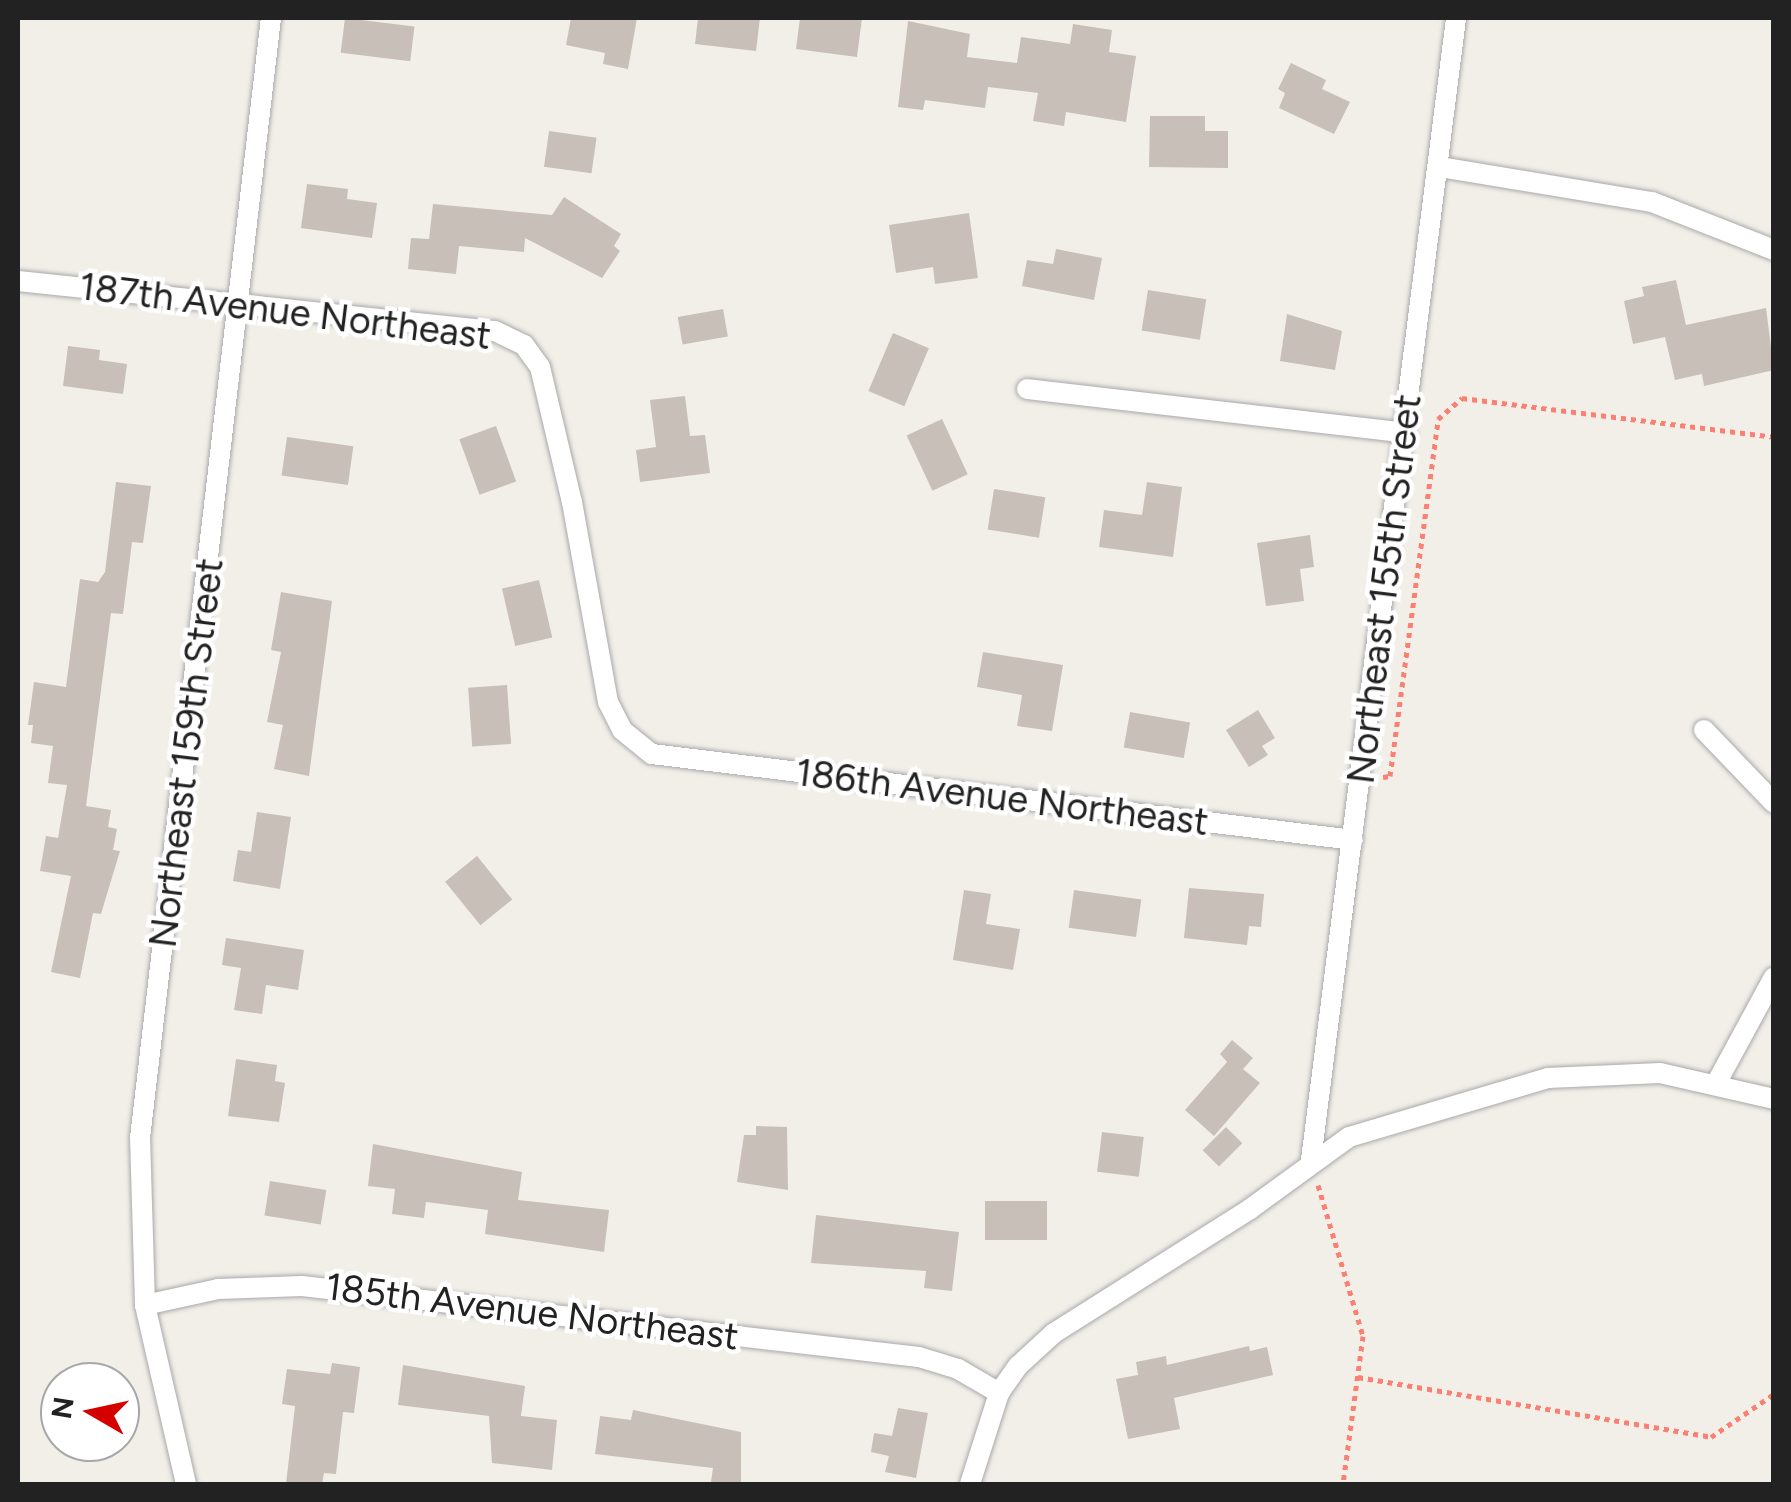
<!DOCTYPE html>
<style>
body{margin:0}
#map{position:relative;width:1791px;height:1502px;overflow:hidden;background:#f2efe9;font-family:Figtree,sans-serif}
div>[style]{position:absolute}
.building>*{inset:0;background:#c7bfb8;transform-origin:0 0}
.path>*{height:5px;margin-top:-2.5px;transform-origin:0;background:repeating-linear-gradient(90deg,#fa8072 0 5px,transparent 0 10px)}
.roads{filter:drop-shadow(0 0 2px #a9a9a9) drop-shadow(0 0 2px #a9a9a9)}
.street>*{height:20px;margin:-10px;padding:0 10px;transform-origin:10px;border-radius:10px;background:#fff}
span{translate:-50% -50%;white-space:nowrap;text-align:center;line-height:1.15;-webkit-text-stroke:9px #fff;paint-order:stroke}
.street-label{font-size:38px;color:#222}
.frame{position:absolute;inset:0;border:20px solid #222;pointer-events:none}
.north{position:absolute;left:40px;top:1362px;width:100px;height:100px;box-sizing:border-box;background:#fff;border:2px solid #a7a7a7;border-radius:50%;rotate:279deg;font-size:28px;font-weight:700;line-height:40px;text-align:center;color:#222}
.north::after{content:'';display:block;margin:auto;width:35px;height:45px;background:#d40000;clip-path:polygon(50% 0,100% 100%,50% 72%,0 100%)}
</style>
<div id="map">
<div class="building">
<i style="left:345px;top:18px;width:70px;height:35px;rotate:7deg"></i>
<i style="clip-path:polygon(571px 18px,637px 18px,628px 69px,603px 64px,605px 53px,566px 45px)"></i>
<i style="clip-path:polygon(698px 18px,760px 18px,756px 51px,695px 44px)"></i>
<i style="clip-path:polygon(800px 18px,862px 18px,857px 57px,796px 49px)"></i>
<i style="clip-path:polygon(908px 21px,970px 34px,967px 57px,1017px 63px,1021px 37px,1070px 44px,1073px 24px,1112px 30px,1109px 52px,1136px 56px,1126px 122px,1066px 112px,1064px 126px,1033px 121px,1038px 93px,988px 87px,985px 108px,925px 100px,923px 110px,898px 107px)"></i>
<i style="clip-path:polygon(1291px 63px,1326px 80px,1322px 89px,1350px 102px,1334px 134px,1279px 108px,1285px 93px,1278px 89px)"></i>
<i style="clip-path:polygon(1150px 116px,1205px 116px,1205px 131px,1228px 131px,1228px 168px,1149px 167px)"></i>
<i style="left:549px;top:131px;width:48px;height:36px;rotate:8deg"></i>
<i style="clip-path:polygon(307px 184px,348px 189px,347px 199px,377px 203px,372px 238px,301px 228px)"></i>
<i style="clip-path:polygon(564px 197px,621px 234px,614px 246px,620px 251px,602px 278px,525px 238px,524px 252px,459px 246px,456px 274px,408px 269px,411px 238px,429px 239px,433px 204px,552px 215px)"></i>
<i style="clip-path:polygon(969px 213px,978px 278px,935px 284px,933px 267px,896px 273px,889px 225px)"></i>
<i style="clip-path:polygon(1056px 249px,1102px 258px,1094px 300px,1022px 286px,1027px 260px,1053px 264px)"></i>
<i style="clip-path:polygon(1676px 280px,1686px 325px,1766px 308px,1774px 370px,1704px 386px,1702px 374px,1675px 380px,1665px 337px,1633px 344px,1624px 301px,1644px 296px,1642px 287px)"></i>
<i style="left:1148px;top:290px;width:59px;height:41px;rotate:9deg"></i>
<i style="left:723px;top:309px;width:28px;height:46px;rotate:80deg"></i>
<i style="clip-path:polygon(1287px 314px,1342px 331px,1335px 370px,1280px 361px)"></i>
<i style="left:893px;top:333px;width:39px;height:63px;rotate:23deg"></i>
<i style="clip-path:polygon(68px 346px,100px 350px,99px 360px,127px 364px,123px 394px,63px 386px)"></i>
<i style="clip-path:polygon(685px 396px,690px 436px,705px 435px,710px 473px,640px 482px,636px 450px,656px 447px,650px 400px)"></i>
<i style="left:942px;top:419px;width:61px;height:39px;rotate:65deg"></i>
<i style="left:496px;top:426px;width:59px;height:39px;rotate:70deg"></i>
<i style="left:287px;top:437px;width:67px;height:39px;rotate:8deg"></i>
<i style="clip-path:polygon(116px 482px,151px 486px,143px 543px,132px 542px,123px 614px,111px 613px,86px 806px,111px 810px,108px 827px,117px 829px,113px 850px,120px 851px,101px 914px,93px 913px,80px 978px,51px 972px,71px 876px,40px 871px,46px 836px,58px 838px,67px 785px,48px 783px,53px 746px,31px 743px,33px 725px,28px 725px,34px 682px,66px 687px,80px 579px,98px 582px,105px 572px)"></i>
<i style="clip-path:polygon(1147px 482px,1182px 487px,1173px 557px,1099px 547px,1104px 510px,1142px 515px)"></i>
<i style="left:994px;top:489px;width:52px;height:41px;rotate:9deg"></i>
<i style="clip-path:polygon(1310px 535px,1314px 567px,1300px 569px,1304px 601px,1266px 606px,1257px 543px)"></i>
<i style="left:539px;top:580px;width:59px;height:38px;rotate:77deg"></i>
<i style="clip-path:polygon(281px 592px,332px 601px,309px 776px,274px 769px,283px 725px,267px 722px,281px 652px,271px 650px)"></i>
<i style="clip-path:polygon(983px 652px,1063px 665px,1052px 731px,1017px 726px,1022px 695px,977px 687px)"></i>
<i style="left:507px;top:685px;width:59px;height:39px;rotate:86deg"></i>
<i style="clip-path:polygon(1258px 710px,1275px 738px,1262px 746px,1268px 755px,1249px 767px,1226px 730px)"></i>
<i style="left:1130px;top:712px;width:61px;height:36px;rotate:10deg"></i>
<i style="clip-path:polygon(257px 812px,291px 817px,280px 889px,233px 881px,238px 850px,251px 852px)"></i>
<i style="left:477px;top:856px;width:56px;height:41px;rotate:51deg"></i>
<i style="clip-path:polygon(1189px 888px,1264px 894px,1261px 927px,1249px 926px,1247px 945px,1184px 938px)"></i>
<i style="clip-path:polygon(964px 890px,991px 894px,986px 924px,1020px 929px,1013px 970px,953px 960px)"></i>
<i style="left:1074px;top:890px;width:68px;height:38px;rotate:8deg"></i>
<i style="clip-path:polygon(226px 938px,304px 950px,298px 990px,266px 985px,262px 1014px,234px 1010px,241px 968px,222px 965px)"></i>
<i style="clip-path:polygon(1232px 1040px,1253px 1058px,1243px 1069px,1260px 1083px,1214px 1136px,1185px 1110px,1227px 1062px,1220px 1054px)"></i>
<i style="clip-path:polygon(236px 1059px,277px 1065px,275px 1081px,285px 1083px,279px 1122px,228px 1116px)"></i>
<i style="clip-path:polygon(756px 1126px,787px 1127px,788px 1190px,737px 1182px,744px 1135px,756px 1135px)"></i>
<i style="left:1226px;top:1127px;width:23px;height:33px;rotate:45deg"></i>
<i style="left:1102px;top:1132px;width:42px;height:40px;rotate:7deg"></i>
<i style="clip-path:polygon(373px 1144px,522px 1172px,518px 1200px,609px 1210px,604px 1252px,485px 1234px,488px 1210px,426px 1202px,424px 1218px,392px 1214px,395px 1189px,368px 1186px)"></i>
<i style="left:270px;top:1181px;width:57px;height:35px;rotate:9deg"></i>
<i style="left:985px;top:1201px;width:62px;height:39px"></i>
<i style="clip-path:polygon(816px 1215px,959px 1232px,952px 1291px,924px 1288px,926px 1271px,811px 1263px)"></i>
<i style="clip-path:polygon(1249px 1346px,1250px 1351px,1267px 1347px,1273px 1375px,1174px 1398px,1180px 1429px,1128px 1439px,1116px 1379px,1138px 1375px,1136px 1362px,1166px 1356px,1167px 1365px)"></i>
<i style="clip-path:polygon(332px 1363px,360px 1367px,354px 1413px,343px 1412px,336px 1474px,324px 1473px,322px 1484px,286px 1484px,295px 1406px,282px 1404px,287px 1369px,330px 1374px)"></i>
<i style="clip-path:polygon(403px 1365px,525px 1386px,521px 1416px,557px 1420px,552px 1470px,492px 1463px,489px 1416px,398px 1405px)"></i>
<i style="clip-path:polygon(898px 1408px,928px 1413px,916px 1478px,885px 1472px,889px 1456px,871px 1452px,874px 1433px,892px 1436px)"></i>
<i style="clip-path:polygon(633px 1410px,741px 1432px,741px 1484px,711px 1482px,713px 1468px,595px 1454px,600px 1416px,631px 1420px)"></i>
</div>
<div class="path">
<i style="left:1383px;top:777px;width:7px;rotate:-8deg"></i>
<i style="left:1390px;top:776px;width:360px;rotate:-82.3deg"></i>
<i style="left:1438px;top:419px;width:32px;rotate:-41deg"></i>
<i style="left:1462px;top:398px;width:314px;rotate:7.1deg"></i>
<i style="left:1318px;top:1185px;width:158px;rotate:73.4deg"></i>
<i style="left:1363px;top:1336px;width:149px;rotate:97.7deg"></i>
<i style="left:1358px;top:1377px;width:358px;rotate:9.6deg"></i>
<i style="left:1711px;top:1437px;width:76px;rotate:-34.3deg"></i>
</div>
<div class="roads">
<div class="street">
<i style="left:1440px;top:167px;width:215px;rotate:9.4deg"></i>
<i style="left:1652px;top:202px;width:131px;rotate:21.5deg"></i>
<i style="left:18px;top:281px;width:480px;rotate:6deg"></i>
<i style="left:495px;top:331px;width:32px;rotate:26deg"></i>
<i style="left:524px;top:345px;width:27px;rotate:54deg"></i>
<i style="left:540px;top:367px;width:139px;rotate:76.7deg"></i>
<i style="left:572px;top:502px;width:203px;rotate:79.8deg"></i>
<i style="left:608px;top:702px;width:31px;rotate:63deg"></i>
<i style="left:622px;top:730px;width:38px;rotate:39deg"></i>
<i style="left:652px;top:754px;width:706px;rotate:6.99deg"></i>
<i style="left:1027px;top:389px;width:381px;rotate:6.6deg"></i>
<i style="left:1704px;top:730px;width:101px;rotate:46.2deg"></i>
<i style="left:1717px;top:1082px;width:119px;rotate:-61.5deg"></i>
<i style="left:1311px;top:1160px;width:1151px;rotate:-82.76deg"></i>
<i style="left:145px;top:1305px;width:75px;rotate:-12.4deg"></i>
<i style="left:218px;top:1289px;width:84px;rotate:-2deg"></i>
<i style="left:302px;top:1286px;width:621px;rotate:6.56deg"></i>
<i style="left:919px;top:1357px;width:41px;rotate:17.1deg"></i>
<i style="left:958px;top:1369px;width:48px;rotate:30.3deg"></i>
<i style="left:186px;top:1484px;width:184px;rotate:-102.9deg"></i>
<i style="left:145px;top:1305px;width:167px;rotate:-91.7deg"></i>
<i style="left:140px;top:1138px;width:1128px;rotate:-83.33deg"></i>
<i style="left:970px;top:1484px;width:96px;rotate:-72.3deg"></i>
<i style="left:999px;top:1393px;width:33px;rotate:-55deg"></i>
<i style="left:1018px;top:1366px;width:49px;rotate:-42.5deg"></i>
<i style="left:1054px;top:1333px;width:232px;rotate:-32.3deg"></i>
<i style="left:1250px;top:1209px;width:122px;rotate:-36deg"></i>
<i style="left:1349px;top:1137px;width:208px;rotate:-16.5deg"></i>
<i style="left:1548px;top:1078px;width:112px;rotate:-2.6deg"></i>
<i style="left:1660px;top:1073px;width:117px;rotate:12.8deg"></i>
</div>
</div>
<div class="street-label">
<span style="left:285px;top:312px;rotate:7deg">187th Avenue Northeast</span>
<span style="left:1385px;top:589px;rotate:-83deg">Northeast 155th Street</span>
<span style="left:187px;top:753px;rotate:-83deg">Northeast 159th Street</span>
<span style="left:1002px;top:798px;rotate:7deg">186th Avenue Northeast</span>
<span style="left:532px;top:1312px;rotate:7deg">185th Avenue Northeast</span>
</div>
<div class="frame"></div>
<div class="north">N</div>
</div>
